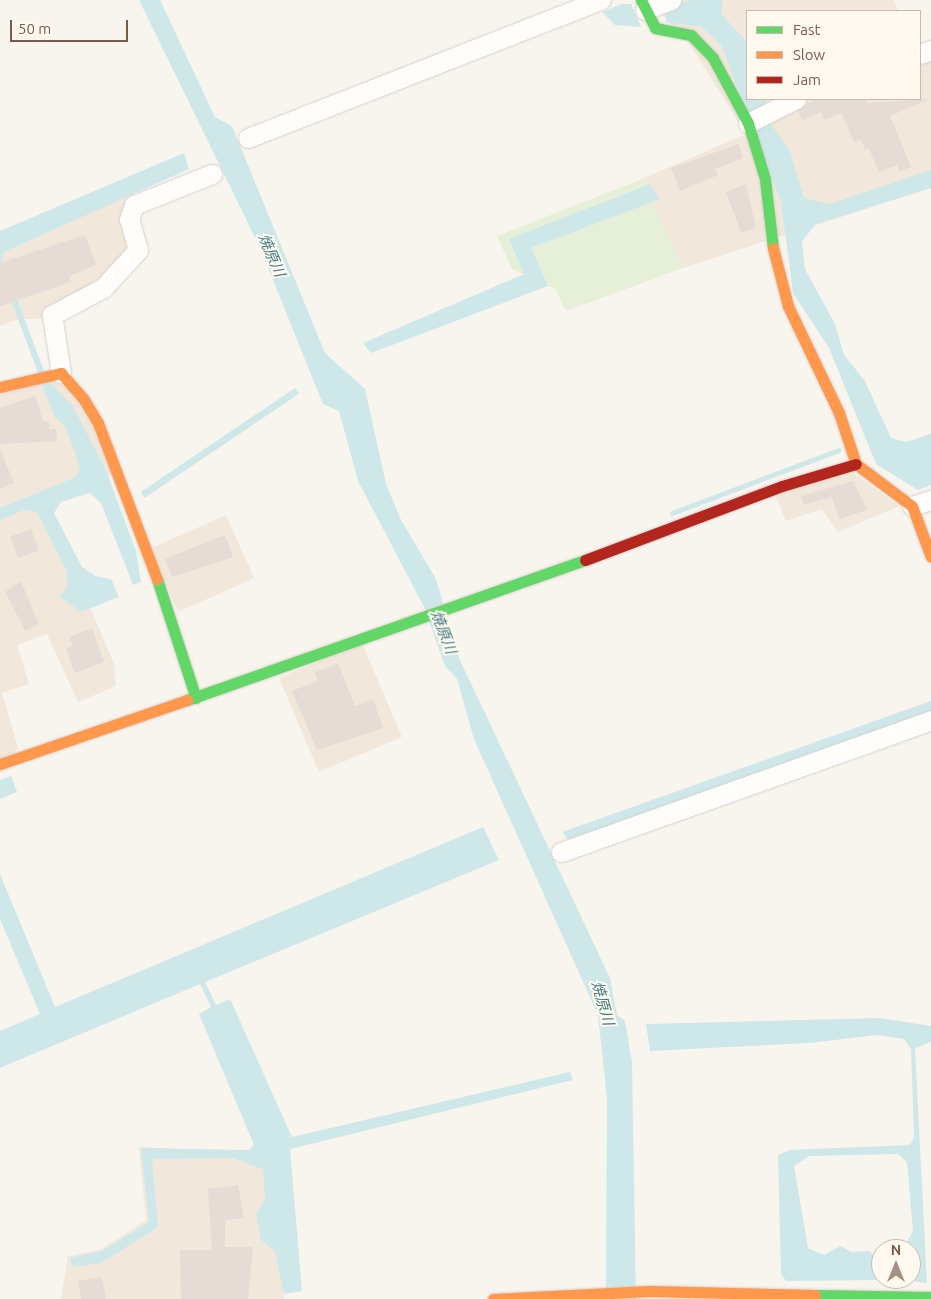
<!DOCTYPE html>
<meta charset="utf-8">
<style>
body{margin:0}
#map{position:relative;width:931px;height:1299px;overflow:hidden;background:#f8f4ee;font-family:Ubuntu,"Noto Sans JP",sans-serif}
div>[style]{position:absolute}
.residential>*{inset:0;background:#f1e7db;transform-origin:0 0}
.green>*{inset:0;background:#e6f0d8}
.water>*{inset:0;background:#cee8ea;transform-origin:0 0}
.stream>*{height:5px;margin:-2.5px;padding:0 2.5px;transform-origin:2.5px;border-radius:2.5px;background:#cee8ea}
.building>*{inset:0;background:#e5dcd5;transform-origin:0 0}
.roads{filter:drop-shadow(0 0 1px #d8d0ca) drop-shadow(0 0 1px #d8d0ca)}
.street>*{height:19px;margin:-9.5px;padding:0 9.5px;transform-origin:9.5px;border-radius:9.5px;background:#fefdfc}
.fast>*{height:11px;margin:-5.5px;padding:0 5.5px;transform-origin:5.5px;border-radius:5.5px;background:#63d668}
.slow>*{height:11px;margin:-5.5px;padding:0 5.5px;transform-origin:5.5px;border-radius:5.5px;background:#ff974d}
.jam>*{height:11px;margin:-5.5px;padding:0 5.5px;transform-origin:5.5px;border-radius:5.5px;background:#b3261e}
span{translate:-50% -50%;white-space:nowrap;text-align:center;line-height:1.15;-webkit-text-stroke:4px #fff9f0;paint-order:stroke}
.water-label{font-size:15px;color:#417b85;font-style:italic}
.legend{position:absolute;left:746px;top:10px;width:175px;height:90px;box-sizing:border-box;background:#fff9f0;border:1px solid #c9b9ae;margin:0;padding:6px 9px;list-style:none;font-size:15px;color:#795a4b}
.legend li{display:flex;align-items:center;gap:10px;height:25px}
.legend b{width:25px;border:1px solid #c9b9ae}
.north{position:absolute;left:871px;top:1239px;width:50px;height:50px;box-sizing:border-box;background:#fff9f0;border:1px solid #c9b9ae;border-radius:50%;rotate:0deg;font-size:14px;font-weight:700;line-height:20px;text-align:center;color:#795a4b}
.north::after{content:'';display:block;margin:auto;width:18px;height:22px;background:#a59084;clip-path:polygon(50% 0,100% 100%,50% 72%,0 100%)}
.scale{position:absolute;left:10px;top:20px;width:118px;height:22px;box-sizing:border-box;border:2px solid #795a4b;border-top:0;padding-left:6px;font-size:15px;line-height:18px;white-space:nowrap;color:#795a4b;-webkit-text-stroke:4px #fff9f0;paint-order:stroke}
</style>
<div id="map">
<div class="residential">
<i style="clip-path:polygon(648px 0,894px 0,898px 11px,747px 11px,747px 99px,920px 99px,920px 48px,931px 44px,931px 188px,683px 268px,642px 179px,746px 134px,689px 43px)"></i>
<i style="clip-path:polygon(127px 196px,142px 249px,56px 319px,20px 319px,0 326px,0 254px)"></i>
<i style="clip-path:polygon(68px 372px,114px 475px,44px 499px,114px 664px,116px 686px,78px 702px,47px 634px,17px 645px,29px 684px,2px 693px,18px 748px,0 773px,0 383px)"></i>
<i style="clip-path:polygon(849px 470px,899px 506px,838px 532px,822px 509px,786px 521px,775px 494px)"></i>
<i style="left:226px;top:515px;width:69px;height:83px;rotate:66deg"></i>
<i style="left:362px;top:643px;width:102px;height:90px;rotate:67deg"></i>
<i style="clip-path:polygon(139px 1147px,270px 1154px,284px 1299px,61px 1299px,68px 1256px,100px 1250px,146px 1220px)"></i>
</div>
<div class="green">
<i style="clip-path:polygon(642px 179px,683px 268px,566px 311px,555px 289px,512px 269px,497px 236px)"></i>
</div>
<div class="water">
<i style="clip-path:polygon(139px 0,160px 0,215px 117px,232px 126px,325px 353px,365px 389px,386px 484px,401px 520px,436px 579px,459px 658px,610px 978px,617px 1015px,625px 1021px,632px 1062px,636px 1299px,606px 1299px,607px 1098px,598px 1015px,474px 739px,457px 679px,445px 666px,424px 607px,358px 481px,339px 411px,323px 404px,260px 248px)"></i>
<i style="clip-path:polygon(689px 0,723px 0,721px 14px,747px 42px,747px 99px,765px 99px,767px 106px,761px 110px,790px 151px,804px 198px,830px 204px,931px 170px,931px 188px,816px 224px,802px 241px,805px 269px,835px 324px,844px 355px,865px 381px,891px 438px,906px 442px,931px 434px,931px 485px,918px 490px,876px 464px,829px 348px,793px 293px,781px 202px,722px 47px,702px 27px,666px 22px,666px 10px)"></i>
<i style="clip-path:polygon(622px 4px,631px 4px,641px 27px,615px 25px,602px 12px)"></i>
<i style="clip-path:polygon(184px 153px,189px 169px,4px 252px,2px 260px,43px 368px,51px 384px,73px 406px,107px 473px,136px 551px,141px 582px,133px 585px,101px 503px,90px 493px,61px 502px,54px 513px,82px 567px,95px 576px,111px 579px,119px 597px,81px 612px,59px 596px,67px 588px,67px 572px,37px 512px,24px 510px,0 520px,0 508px,76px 477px,80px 467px,65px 426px,54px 416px,0 271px,0 231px)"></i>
<i style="clip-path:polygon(650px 184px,660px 199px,531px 248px,548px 286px,371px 353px,363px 343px,524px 274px,509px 239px)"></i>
<i style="left:295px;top:388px;width:7px;height:186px;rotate:56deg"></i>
<i style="clip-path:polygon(931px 701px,931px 714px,569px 840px,562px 832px)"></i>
<i style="clip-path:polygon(11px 776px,17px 792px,0 799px,0 780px)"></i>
<i style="clip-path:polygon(483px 827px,499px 860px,205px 982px,216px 1005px,230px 999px,292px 1137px,570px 1072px,573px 1080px,290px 1149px,302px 1291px,284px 1294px,275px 1251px,261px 1240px,256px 1214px,265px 1199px,263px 1169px,232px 1158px,152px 1159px,158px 1227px,101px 1263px,73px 1267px,70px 1258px,102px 1251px,149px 1222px,141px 1148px,249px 1150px,254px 1145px,199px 1014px,211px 1007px,200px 984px,0 1068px,0 1031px,40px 1014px,0 919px,0 874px,55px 1007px)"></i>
<i style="clip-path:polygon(880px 1018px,931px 1026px,931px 1042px,915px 1048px,927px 1283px,899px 1279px,911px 1279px,911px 1249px,903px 1249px,913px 1231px,907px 1162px,898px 1154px,809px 1156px,794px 1166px,808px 1248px,824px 1255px,841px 1246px,851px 1252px,870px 1251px,880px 1263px,881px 1280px,786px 1281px,781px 1274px,778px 1155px,789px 1150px,910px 1145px,914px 1137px,911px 1049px,904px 1039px,878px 1035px,809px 1043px,650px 1051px,646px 1024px)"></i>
</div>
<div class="stream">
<i style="left:672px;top:513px;width:178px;rotate:-20.7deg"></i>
</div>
<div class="building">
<i style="clip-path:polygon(815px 99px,866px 99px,867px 103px,930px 99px,890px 116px,911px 167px,900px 171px,897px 165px,879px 172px,869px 149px,865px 150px,861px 139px,854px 142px,842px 113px,824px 120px,821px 112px,802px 120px,798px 110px)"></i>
<i style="clip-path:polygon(739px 144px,743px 158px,715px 169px,718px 175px,680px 191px,671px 168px)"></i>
<i style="clip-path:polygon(746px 184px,756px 228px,741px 233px,726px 192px)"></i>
<i style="clip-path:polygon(85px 235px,96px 265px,69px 276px,71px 282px,0 306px,0 263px)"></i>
<i style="clip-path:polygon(35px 396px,43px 421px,49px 421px,49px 429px,56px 429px,57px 441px,0 444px,0 408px)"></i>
<i style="clip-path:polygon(0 449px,14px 483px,0 489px)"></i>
<i style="clip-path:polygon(853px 481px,867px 510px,839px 519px,832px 497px,804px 505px,801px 496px)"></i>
<i style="left:31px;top:529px;width:23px;height:22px;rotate:70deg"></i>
<i style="clip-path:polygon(225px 535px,233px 557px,172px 577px,165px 559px)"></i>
<i style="clip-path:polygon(21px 581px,39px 625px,25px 630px,5px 592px)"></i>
<i style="clip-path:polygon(92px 628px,104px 662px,75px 673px,66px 649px,73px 646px,69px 637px)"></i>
<i style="clip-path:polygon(338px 664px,355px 706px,373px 699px,383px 728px,317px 750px,292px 691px,318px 681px,315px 672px)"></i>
<i style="clip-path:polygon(238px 1185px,244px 1218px,225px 1220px,225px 1247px,253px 1247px,248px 1299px,181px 1299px,180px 1250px,212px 1250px,208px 1189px)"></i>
<i style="clip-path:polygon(102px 1277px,106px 1299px,81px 1299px,78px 1281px)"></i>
</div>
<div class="roads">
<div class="street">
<i style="left:645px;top:10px;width:28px;rotate:-21deg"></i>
<i style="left:920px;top:54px;width:12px;rotate:-20deg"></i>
<i style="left:748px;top:123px;width:54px;rotate:-26.6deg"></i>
<i style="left:248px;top:138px;width:379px;rotate:-21.4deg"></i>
<i style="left:61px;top:373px;width:59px;rotate:-98.8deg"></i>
<i style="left:52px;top:315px;width:58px;rotate:-27.9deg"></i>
<i style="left:103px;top:288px;width:52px;rotate:-47.4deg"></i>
<i style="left:138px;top:250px;width:32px;rotate:-106deg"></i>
<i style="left:129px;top:219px;width:15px;rotate:-70deg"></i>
<i style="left:134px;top:205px;width:84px;rotate:-21.7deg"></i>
<i style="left:912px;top:506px;width:20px;rotate:-18deg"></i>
<i style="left:561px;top:852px;width:393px;rotate:-19.6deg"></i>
</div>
<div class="fast">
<i style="left:641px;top:0;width:31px;rotate:63deg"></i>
<i style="left:655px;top:28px;width:37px;rotate:11deg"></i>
<i style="left:691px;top:35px;width:32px;rotate:46deg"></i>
<i style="left:713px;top:58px;width:74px;rotate:61.7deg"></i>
<i style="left:748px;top:123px;width:59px;rotate:73.1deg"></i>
<i style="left:765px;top:179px;width:69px;rotate:83.4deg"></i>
<i style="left:157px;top:579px;width:125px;rotate:71.9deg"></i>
<i style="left:187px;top:700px;width:422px;rotate:-19.4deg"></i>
<i style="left:815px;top:1295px;width:116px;rotate:1deg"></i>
</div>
<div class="slow">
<i style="left:773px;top:248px;width:60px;rotate:75.5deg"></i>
<i style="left:788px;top:306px;width:119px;rotate:64.5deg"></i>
<i style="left:839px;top:413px;width:54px;rotate:71.6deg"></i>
<i style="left:856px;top:464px;width:70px;rotate:36.9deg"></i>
<i style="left:912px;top:506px;width:54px;rotate:69.6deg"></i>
<i style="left:0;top:387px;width:63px;rotate:-12.9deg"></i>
<i style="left:61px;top:373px;width:33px;rotate:49deg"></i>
<i style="left:83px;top:398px;width:29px;rotate:59deg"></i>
<i style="left:98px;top:423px;width:167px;rotate:69.3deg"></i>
<i style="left:0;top:764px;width:198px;rotate:-18.9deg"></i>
<i style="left:493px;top:1299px;width:156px;rotate:-2.9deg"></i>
<i style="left:649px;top:1291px;width:166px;rotate:1.4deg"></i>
</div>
<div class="jam">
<i style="left:585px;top:560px;width:210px;rotate:-20.6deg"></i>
<i style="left:782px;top:486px;width:77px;rotate:-16.6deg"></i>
</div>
</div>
<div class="water-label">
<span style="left:272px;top:255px;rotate:67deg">焼原川</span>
<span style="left:444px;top:632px;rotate:69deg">焼原川</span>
<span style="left:603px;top:1003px;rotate:74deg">焼原川</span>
</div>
<ul class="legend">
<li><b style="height:6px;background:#63d668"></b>Fast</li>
<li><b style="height:6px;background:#ff974d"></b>Slow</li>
<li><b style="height:6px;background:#b3261e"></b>Jam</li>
</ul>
<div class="north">N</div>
<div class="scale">50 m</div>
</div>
